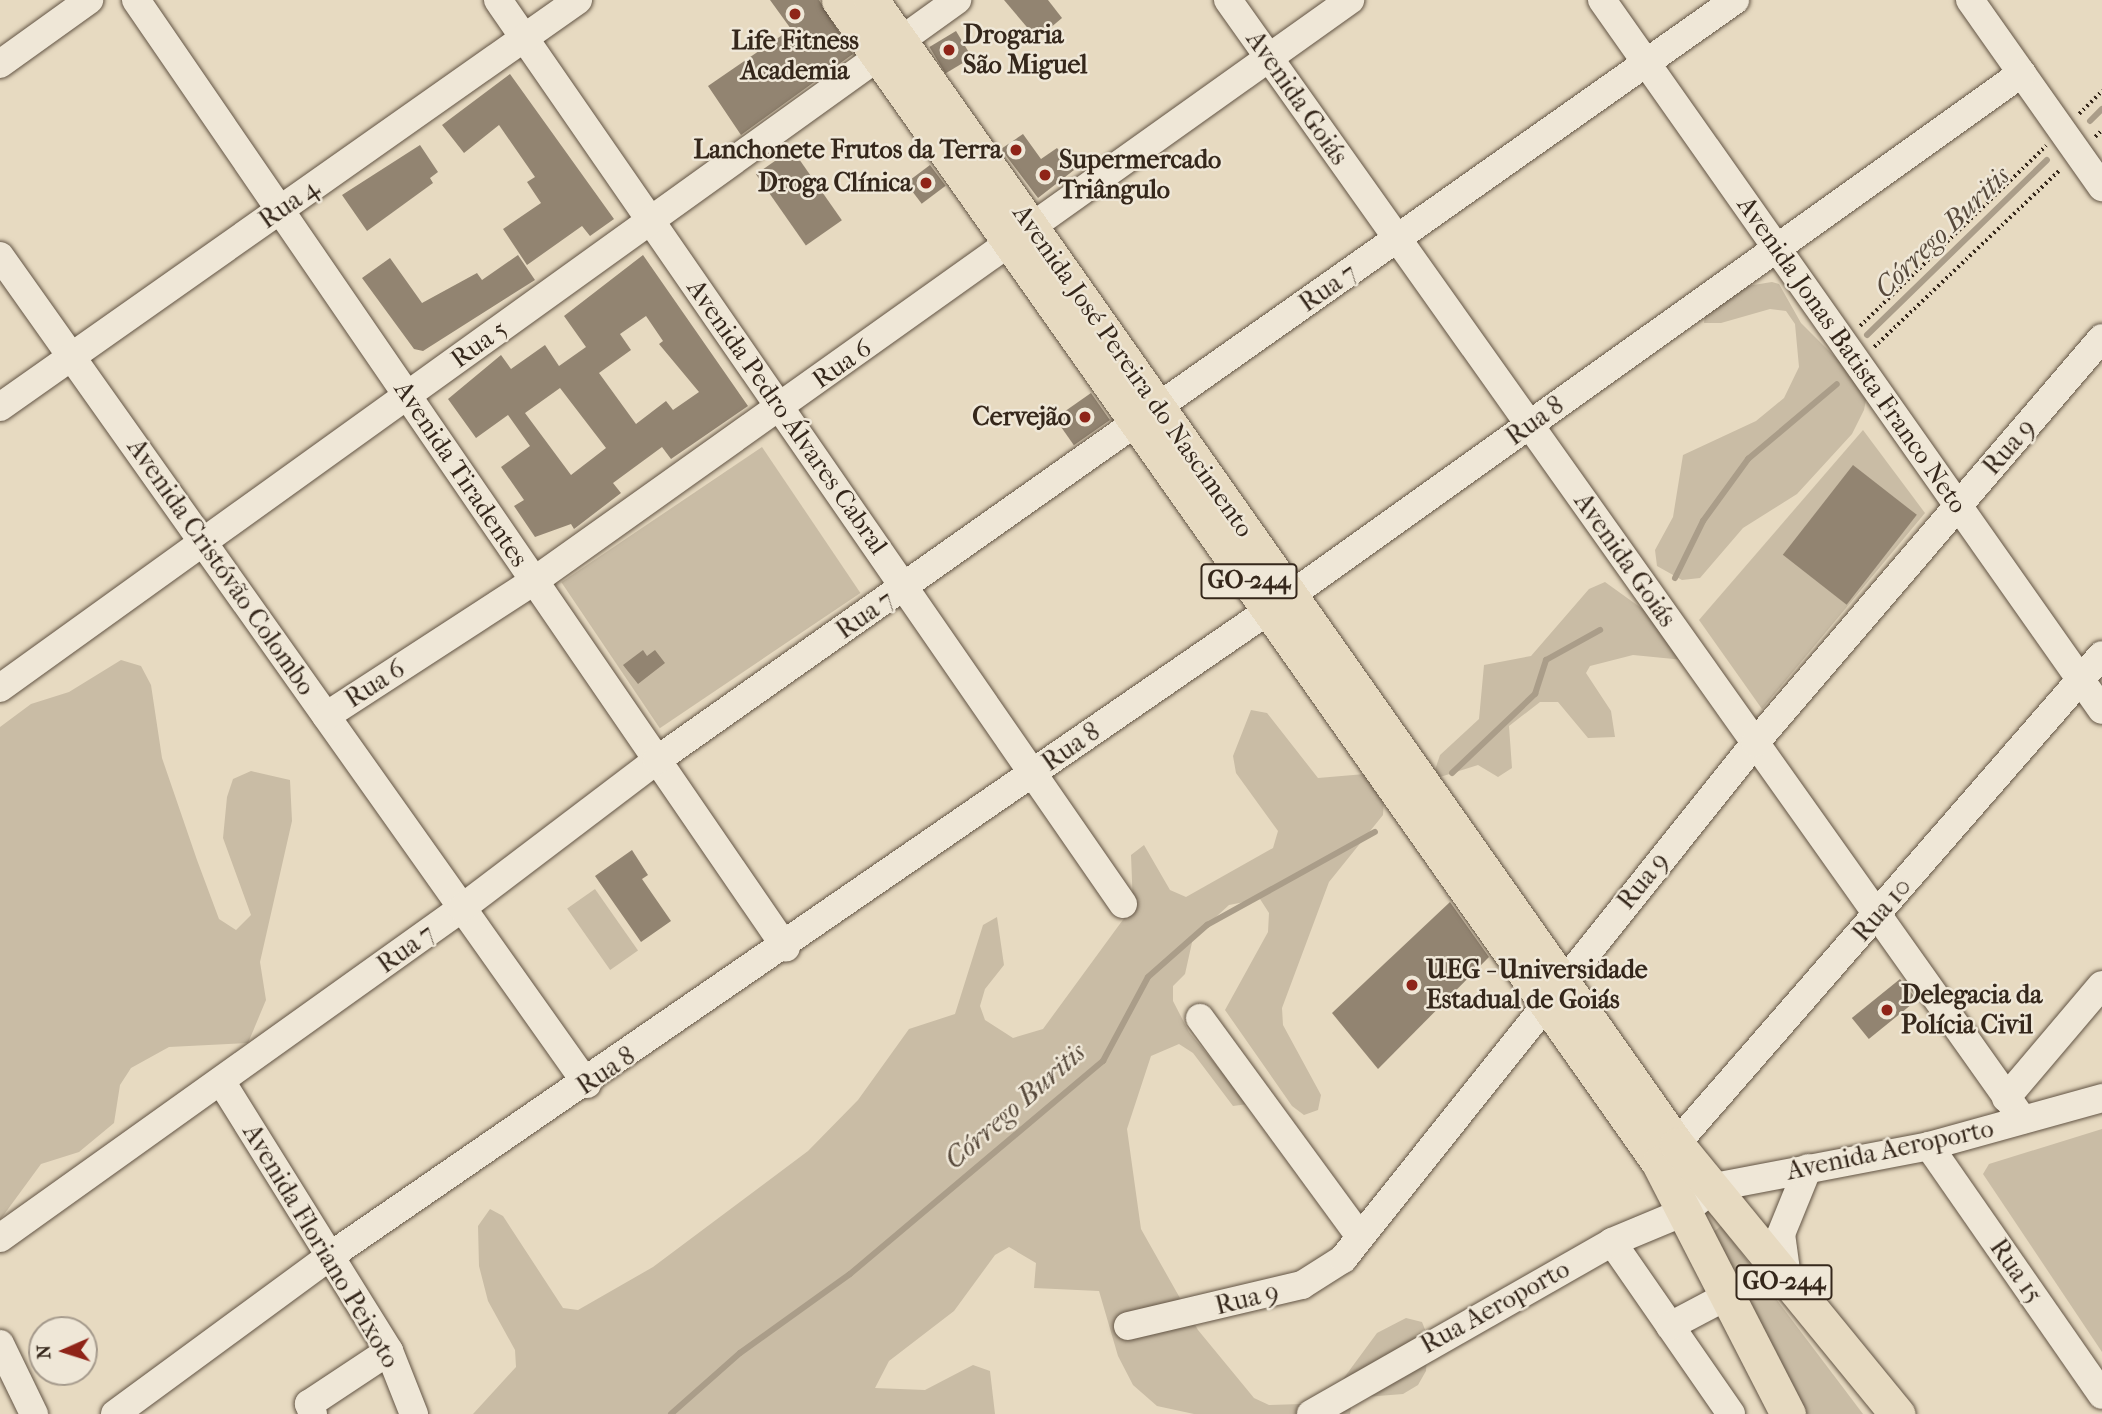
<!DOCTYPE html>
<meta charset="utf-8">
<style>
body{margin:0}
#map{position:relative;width:2102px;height:1414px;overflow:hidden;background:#e7dac1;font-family:"IM FELL French Canon",serif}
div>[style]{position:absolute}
.green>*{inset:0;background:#c9bca5;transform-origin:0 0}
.stream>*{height:6px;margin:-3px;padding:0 3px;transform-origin:3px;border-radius:3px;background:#aa9d89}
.building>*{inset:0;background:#928471;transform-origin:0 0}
.path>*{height:3.5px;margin-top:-1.75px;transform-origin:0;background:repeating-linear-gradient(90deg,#35271b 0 2px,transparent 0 5.5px)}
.roads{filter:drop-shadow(0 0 2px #625444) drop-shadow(0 0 2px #625444)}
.minor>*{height:28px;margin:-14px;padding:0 14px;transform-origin:14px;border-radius:14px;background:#efe7d7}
.major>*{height:35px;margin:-17.5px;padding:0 17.5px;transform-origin:17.5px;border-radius:17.5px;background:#e7dac1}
.dots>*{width:19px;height:19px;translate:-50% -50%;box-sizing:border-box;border:4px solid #efe7d7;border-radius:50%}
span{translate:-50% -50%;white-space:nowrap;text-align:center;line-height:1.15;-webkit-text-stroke:5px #efe7d7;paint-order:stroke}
.shield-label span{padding:2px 5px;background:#efe7d7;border:2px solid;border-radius:5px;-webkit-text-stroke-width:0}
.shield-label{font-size:24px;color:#35271b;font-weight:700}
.poi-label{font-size:26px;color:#35271b;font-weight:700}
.left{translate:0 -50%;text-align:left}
.right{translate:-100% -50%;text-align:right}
.street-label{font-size:26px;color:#35271b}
.water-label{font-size:28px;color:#584a3c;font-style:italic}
.north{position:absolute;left:28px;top:1316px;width:70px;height:70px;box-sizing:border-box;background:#efe7d7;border:2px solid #a59a8c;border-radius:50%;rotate:267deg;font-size:19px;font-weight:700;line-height:28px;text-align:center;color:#35271b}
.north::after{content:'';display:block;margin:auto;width:24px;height:32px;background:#8f2418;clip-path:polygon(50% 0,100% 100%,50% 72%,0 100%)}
</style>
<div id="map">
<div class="green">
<i style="clip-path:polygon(1772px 282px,1779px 284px,1801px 323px,1868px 390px,1864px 410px,1852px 434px,1797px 494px,1743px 528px,1700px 578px,1682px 580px,1657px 566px,1655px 550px,1673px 517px,1683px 455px,1756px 421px,1784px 398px,1799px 367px,1795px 324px,1786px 311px,1770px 309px,1721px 323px,1704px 323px,1705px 316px,1747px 286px)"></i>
<i style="clip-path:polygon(1863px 430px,1925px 513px,1762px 709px,1699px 620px)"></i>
<i style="left:762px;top:447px;width:176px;height:242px;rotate:56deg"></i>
<i style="clip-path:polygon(1605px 582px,1669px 628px,1684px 660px,1633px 655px,1590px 666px,1586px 673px,1611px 711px,1615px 737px,1588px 738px,1558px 702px,1540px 702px,1509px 726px,1512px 768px,1498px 777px,1478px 765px,1440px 777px,1435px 770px,1440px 755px,1479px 719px,1484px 665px,1531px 656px,1589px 589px)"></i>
<i style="clip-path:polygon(121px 660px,141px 666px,151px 685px,162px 758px,197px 860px,219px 919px,236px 930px,251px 915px,223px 838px,227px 797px,233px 779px,251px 771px,290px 780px,292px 821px,260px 962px,266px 1000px,248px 1043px,169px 1047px,131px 1068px,120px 1085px,114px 1123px,79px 1152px,41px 1164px,0 1220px,0 727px,31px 704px,69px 692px)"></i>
<i style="clip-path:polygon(1251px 710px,1267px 713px,1318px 778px,1365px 774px,1384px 798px,1383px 815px,1329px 882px,1282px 1008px,1283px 1025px,1321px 1095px,1318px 1110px,1304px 1115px,1292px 1106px,1225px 1010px,1268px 932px,1269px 913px,1260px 899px,1229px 905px,1193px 938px,1185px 974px,1173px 986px,1173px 1001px,1189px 1032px,1248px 1104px,1233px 1106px,1193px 1053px,1179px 1044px,1151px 1056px,1127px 1129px,1141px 1229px,1198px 1330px,1254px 1398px,1269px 1405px,1301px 1404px,1335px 1390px,1377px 1333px,1406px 1318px,1422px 1322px,1428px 1337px,1426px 1371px,1418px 1385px,1403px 1394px,1353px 1398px,1350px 1414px,1194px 1414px,1157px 1406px,1133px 1385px,1118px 1356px,1099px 1291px,1034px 1288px,1036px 1263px,1009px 1247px,995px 1255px,954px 1311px,889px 1361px,875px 1388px,925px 1390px,973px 1365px,990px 1371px,995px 1414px,473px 1414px,516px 1367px,515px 1350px,488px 1301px,479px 1266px,478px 1226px,490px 1209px,503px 1216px,563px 1308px,578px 1310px,653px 1267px,808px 1151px,858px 1100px,909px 1029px,955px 1014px,983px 925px,997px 917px,1004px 965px,985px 989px,980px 1006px,985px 1020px,1013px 1038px,1043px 1029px,1133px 906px,1131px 855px,1144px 845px,1170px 890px,1186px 897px,1273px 848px,1278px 831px,1236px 773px,1233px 756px)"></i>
<i style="left:595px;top:889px;width:75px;height:34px;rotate:55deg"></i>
<i style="clip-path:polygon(2102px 1129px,2102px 1352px,1983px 1174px,1989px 1164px)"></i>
<i style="clip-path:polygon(1721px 1226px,1863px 1414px,1804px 1414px,1712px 1233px)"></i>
</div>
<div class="stream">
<i style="left:2090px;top:121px;width:17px;rotate:-45deg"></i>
<i style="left:1867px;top:335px;width:251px;rotate:-44.2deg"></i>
<i style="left:1675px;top:578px;width:64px;rotate:-63.8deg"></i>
<i style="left:1703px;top:521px;width:77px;rotate:-54deg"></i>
<i style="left:1748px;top:459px;width:116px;rotate:-40.1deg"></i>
<i style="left:1452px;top:773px;width:115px;rotate:-43.6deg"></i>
<i style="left:1535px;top:694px;width:36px;rotate:-72deg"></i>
<i style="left:1546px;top:660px;width:62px;rotate:-29.1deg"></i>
<i style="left:671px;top:1414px;width:92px;rotate:-41.5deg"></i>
<i style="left:740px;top:1353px;width:135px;rotate:-35.7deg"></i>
<i style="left:850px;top:1274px;width:331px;rotate:-40.1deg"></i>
<i style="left:1103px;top:1061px;width:95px;rotate:-61.8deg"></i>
<i style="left:1148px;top:977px;width:79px;rotate:-41.4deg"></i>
<i style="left:1207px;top:925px;width:192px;rotate:-29deg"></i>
</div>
<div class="building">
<i style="clip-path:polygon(770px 0,819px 0,853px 54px,741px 135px,708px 86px,791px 29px)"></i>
<i style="clip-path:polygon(1004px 0,1048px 0,1062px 18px,1037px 39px)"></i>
<i style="left:956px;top:31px;width:31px;height:31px;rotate:59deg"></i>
<i style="clip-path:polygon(510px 74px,614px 219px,590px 236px,582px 226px,527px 265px,503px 229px,541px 203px,527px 182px,535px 177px,499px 125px,464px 153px,442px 125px)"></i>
<i style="clip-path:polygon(1023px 134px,1041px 159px,1057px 148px,1074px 170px,1038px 198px,1001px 149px)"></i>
<i style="clip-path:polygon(420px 145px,438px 172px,430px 178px,433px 183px,367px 231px,342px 195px)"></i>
<i style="left:792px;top:149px;width:87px;height:44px;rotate:55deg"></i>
<i style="left:930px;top:165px;width:26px;height:30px;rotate:53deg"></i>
<i style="clip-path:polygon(518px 255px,535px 280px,423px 351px,414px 349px,362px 278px,390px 258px,422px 303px,477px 273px,482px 280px)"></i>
<i style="clip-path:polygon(evenodd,643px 255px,748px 406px,671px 459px,662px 447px,613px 483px,621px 493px,574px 529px,571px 524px,535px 537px,514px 506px,524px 500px,501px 467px,530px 446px,508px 415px,476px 438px,448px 399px,501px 355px,511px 369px,545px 345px,559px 366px,586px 347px,564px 316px,643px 255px,646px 316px,663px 341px,659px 344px,699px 392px,673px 410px,666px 401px,636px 424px,599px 373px,631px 350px,620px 334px,646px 316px,643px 255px,560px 388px,606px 448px,571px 475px,525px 413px,560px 388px)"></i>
<i style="left:1091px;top:393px;width:33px;height:44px;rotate:55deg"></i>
<i style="left:1853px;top:465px;width:81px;height:114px;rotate:38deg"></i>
<i style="clip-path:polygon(643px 650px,647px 656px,655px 650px,665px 663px,638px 684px,623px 665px)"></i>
<i style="clip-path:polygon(632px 850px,648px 875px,642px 879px,671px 921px,641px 942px,595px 876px)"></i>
<i style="clip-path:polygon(1450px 902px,1489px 957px,1378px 1069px,1332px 1013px)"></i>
<i style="left:1900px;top:979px;width:27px;height:62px;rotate:51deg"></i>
</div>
<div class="path">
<i style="left:2079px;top:114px;width:33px;rotate:-45deg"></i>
<i style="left:2095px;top:137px;width:10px;rotate:-45deg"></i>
<i style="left:1860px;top:326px;width:259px;rotate:-44.1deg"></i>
<i style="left:1874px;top:347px;width:258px;rotate:-43.6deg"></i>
</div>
<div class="roads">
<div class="minor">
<i style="left:136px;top:0;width:1149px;rotate:55.56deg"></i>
<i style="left:498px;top:0;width:1099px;rotate:55.34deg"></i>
<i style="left:1228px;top:0;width:1373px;rotate:54.63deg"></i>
<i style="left:1602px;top:0;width:868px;rotate:54.85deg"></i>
<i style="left:1970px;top:0;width:229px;rotate:54.8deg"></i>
<i style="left:0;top:64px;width:110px;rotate:-35.7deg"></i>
<i style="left:0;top:256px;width:1015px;rotate:54.67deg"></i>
<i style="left:0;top:407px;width:707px;rotate:-35.15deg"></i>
<i style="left:0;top:688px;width:1179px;rotate:-35.71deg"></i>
<i style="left:326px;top:716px;width:248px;rotate:-33deg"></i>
<i style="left:534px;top:581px;width:1002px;rotate:-35.45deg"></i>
<i style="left:1200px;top:1018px;width:271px;rotate:53.8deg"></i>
<i style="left:221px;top:1081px;width:318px;rotate:58.1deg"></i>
<i style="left:389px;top:1351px;width:68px;rotate:68.4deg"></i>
<i style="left:2006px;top:1098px;width:148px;rotate:-49.7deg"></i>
<i style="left:1929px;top:1146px;width:303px;rotate:55.2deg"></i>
<i style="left:1663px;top:1159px;width:668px;rotate:-48.94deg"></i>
<i style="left:0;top:1238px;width:568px;rotate:-35.54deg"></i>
<i style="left:462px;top:908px;width:245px;rotate:-37.2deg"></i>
<i style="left:657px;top:760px;width:1319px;rotate:-35.18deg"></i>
<i style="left:1612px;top:1242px;width:209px;rotate:55.3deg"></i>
<i style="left:1788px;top:1285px;width:51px;rotate:-97.8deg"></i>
<i style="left:1781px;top:1234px;width:71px;rotate:-67.8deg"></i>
<i style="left:1128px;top:1326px;width:179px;rotate:-13.3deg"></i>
<i style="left:1302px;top:1285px;width:49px;rotate:-32.4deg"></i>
<i style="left:1343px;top:1259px;width:660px;rotate:-51.39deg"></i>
<i style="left:1755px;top:743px;width:533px;rotate:-49.41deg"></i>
<i style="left:1670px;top:1326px;width:64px;rotate:-27.8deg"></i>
<i style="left:0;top:1344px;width:78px;rotate:64.1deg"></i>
<i style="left:115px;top:1414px;width:267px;rotate:-36.3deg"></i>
<i style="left:330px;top:1256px;width:1166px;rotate:-34.52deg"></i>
<i style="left:1291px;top:595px;width:898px;rotate:-35.53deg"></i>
<i style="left:313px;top:1414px;width:11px;rotate:-112deg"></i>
<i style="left:309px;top:1404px;width:96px;rotate:-33.5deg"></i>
<i style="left:1311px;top:1414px;width:347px;rotate:-29.7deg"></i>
<i style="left:1612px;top:1242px;width:78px;rotate:-22.6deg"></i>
<i style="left:1684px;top:1212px;width:40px;rotate:-39deg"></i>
<i style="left:1715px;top:1187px;width:218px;rotate:-10.8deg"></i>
<i style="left:1929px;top:1146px;width:180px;rotate:-15.5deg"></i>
</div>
<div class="major">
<i style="left:839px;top:0;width:1423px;rotate:54.81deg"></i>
<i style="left:1659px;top:1163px;width:282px;rotate:62.8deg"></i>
<i style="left:871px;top:0;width:1400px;rotate:54.86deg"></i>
<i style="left:1677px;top:1145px;width:348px;rotate:50.7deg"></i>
</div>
</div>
<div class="dots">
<i style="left:795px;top:14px;background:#8f2418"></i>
<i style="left:949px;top:50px;background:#8f2418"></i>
<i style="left:1016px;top:150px;background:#8f2418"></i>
<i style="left:1045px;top:175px;background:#8f2418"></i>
<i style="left:926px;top:183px;background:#8f2418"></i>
<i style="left:1085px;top:417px;background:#8f2418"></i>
<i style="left:1412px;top:985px;background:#8f2418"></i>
<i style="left:1887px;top:1010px;background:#8f2418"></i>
</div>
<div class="shield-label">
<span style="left:1249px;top:581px">GO-244</span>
<span style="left:1784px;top:1282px">GO-244</span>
</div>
<div class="poi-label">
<span class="left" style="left:963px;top:50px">Drogaria<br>São Miguel</span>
<span style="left:795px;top:56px">Life Fitness<br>Academia</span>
<span class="right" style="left:1002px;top:150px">Lanchonete Frutos da Terra</span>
<span class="left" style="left:1059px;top:175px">Supermercado<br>Triângulo</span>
<span class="right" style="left:912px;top:183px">Droga Clínica</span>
<span class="right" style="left:1071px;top:417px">Cervejão</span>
<span class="left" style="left:1426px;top:985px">UEG - Universidade<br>Estadual de Goiás</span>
<span class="left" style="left:1901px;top:1010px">Delegacia da<br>Polícia Civil</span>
</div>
<div class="street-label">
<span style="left:1297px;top:98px;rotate:55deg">Avenida Goiás</span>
<span style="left:289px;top:204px;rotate:-35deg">Rua 4</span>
<span style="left:1328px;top:288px;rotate:-35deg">Rua 7</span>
<span style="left:479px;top:344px;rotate:-36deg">Rua 5</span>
<span style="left:1852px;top:355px;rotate:55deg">Avenida Jonas Batista Franco Neto</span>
<span style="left:842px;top:364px;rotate:-35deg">Rua 6</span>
<span style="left:1133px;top:371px;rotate:55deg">Avenida José Pereira do Nascimento</span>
<span style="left:787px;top:417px;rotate:55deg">Avenida Pedro Álvares Cabral</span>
<span style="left:1535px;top:421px;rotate:-36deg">Rua 8</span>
<span style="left:2009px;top:447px;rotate:-49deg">Rua 9</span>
<span style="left:461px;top:474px;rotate:56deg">Avenida Tiradentes</span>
<span style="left:1625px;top:560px;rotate:55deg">Avenida Goiás</span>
<span style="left:221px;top:567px;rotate:55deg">Avenida Cristóvão Colombo</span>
<span style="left:865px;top:615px;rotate:-35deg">Rua 7</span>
<span style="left:375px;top:684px;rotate:-33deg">Rua 6</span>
<span style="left:1071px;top:747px;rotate:-35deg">Rua 8</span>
<span style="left:1643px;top:881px;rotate:-51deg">Rua 9</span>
<span style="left:1882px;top:910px;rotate:-49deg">Rua 10</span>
<span style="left:406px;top:949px;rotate:-36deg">Rua 7</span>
<span style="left:606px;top:1071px;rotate:-34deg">Rua 8</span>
<span style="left:1890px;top:1150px;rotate:-12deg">Avenida Aeroporto</span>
<span style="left:321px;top:1246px;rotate:59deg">Avenida Floriano Peixoto</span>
<span style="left:2016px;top:1271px;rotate:55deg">Rua 15</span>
<span style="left:1247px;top:1299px;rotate:-14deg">Rua 9</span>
<span style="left:1495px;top:1307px;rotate:-29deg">Rua Aeroporto</span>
</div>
<div class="water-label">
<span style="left:1942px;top:232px;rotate:-44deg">Córrego Buritis</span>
<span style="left:1015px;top:1106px;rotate:-41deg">Córrego Buritis</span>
</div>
<div class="north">N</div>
</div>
